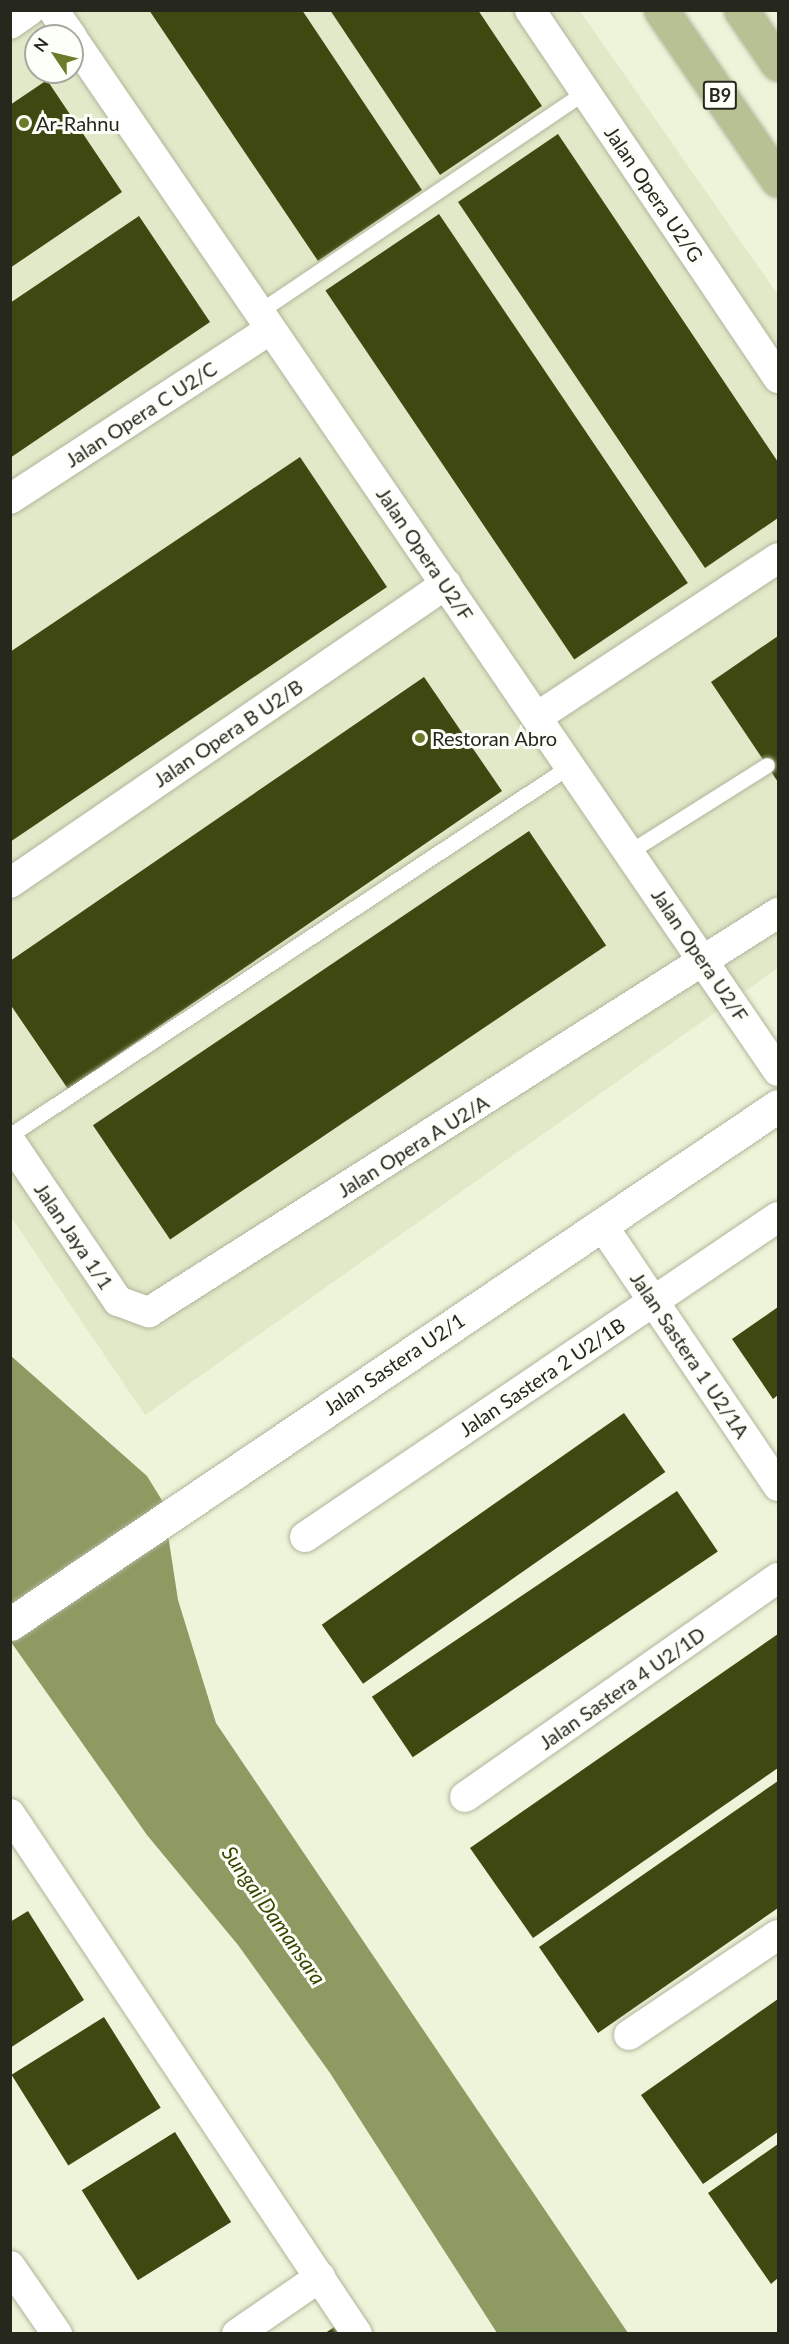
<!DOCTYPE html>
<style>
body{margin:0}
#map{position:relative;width:789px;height:2344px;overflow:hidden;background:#edf4d9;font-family:Lato,sans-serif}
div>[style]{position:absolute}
.built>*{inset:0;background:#e1e9c8}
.water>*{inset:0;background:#8d9a62}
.building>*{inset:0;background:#3e4810;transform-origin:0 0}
.roads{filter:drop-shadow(0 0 2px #afb59b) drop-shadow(0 0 2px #afb59b)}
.lane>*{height:15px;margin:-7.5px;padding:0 7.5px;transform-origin:7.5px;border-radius:7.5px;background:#fff}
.street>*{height:30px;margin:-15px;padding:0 15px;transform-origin:15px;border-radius:15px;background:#fff}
.secondary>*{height:33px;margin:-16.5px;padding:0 16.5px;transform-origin:16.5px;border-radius:16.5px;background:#fff}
.primary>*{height:33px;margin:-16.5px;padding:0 16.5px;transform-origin:16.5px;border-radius:16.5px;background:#b8c193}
.dots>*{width:16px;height:16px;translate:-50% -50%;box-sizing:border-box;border:3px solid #fdfff9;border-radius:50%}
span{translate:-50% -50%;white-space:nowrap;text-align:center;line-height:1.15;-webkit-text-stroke:6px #fdfff9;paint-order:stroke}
.shield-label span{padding:2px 4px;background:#fdfff9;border:2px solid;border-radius:4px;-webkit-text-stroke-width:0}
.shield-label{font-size:18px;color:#26281e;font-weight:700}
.poi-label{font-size:20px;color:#26281e}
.left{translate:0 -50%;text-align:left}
.street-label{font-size:20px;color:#26281e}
.water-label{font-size:21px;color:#394400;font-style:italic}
.frame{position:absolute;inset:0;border:12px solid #26281e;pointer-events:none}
.north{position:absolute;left:24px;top:24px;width:60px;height:60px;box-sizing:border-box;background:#fdfff9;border:2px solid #a7a9a1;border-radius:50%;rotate:305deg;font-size:16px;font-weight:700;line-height:24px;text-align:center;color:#26281e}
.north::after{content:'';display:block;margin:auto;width:21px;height:27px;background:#6c7b29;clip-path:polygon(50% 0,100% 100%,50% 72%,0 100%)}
</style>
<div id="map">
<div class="built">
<i style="clip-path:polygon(evenodd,10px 11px,580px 11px,778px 295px,778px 968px,145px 1415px,11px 1217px,10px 11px,36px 36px,72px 36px,72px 72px,36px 72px,36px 36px)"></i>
</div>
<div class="water">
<i style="clip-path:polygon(10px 1355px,147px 1476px,163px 1502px,178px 1600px,216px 1723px,628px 2333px,497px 2333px,330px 2073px,238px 1945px,147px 1835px,11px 1642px)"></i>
</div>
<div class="building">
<i style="clip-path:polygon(149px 10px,302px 10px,422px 190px,318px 261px)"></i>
<i style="clip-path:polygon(330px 10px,478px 10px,542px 106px,440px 175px)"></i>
<i style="clip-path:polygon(47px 80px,122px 192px,10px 268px,10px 105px)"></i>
<i style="clip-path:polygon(558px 134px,778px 462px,778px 518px,705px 568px,458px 202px)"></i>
<i style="left:439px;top:214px;width:445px;height:137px;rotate:56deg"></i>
<i style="clip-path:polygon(139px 216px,210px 322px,10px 458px,10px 303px)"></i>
<i style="clip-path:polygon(300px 457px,387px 587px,10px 842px,10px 652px)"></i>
<i style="clip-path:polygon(778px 636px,778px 782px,711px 682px)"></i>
<i style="clip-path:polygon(424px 677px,502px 791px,68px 1089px,10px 1004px,10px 961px)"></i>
<i style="left:529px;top:831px;width:138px;height:526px;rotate:56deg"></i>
<i style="clip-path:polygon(778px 1307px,778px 1395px,773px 1399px,732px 1339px)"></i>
<i style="left:624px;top:1413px;width:72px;height:369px;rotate:55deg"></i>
<i style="left:677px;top:1491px;width:73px;height:368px;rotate:56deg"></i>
<i style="clip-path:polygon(778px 1634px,778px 1768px,533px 1938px,470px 1848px)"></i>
<i style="clip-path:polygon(778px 1781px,778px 1908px,598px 2033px,539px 1947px)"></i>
<i style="clip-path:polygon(28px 1911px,84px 2000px,10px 2048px,10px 1922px)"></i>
<i style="clip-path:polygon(778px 1999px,778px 2132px,703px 2184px,641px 2095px)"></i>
<i style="left:104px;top:2017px;width:107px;height:109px;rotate:58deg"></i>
<i style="left:175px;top:2132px;width:106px;height:110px;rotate:58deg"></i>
<i style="clip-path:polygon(778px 2144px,778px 2278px,771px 2284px,708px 2193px)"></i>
<i style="clip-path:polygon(337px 2325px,342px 2334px,324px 2334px)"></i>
</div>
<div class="roads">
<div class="lane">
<i style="left:260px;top:311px;width:392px;rotate:-34deg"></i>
<i style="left:629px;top:852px;width:163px;rotate:-32.2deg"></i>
<i style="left:10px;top:1135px;width:671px;rotate:-33.38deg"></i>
</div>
<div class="street">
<i style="left:53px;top:10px;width:32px;rotate:55deg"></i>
<i style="left:530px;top:10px;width:444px;rotate:56deg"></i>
<i style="left:10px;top:24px;width:24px;rotate:-35deg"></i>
<i style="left:72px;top:38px;width:1251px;rotate:55.65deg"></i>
<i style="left:10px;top:499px;width:311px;rotate:-33.1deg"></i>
<i style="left:537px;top:717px;width:289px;rotate:-33.4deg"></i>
<i style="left:10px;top:883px;width:529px;rotate:-34.44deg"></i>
<i style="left:10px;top:1141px;width:193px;rotate:56deg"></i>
<i style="left:118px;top:1301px;width:33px;rotate:20deg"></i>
<i style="left:149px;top:1312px;width:745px;rotate:-32.39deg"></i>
<i style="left:602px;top:1225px;width:315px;rotate:56deg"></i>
<i style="left:305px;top:1537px;width:571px;rotate:-34.08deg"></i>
<i style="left:465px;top:1797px;width:382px;rotate:-35deg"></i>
<i style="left:10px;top:1814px;width:625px;rotate:56.28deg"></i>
<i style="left:629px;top:2035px;width:179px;rotate:-33.9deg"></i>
<i style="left:10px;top:2266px;width:83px;rotate:55.3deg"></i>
<i style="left:237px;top:2334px;width:101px;rotate:-34.5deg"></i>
</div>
<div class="secondary">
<i style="left:10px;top:1624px;width:926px;rotate:-34deg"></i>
</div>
<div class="primary">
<i style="left:661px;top:10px;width:206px;rotate:55.5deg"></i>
<i style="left:741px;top:10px;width:65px;rotate:55.6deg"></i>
</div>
</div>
<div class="dots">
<i style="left:24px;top:123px;background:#6c7b29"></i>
<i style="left:420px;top:738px;background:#6c7b29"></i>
</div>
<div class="shield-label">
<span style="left:720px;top:95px">B9</span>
</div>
<div class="poi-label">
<span class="left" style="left:36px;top:123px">Ar-Rahnu</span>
<span class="left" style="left:432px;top:738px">Restoran Abro</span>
</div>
<div class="street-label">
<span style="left:654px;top:194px;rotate:56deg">Jalan Opera U2/G</span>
<span style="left:141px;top:414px;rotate:-33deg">Jalan Opera C U2/C</span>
<span style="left:425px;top:554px;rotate:56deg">Jalan Opera U2/F</span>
<span style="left:228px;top:733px;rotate:-34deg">Jalan Opera B U2/B</span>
<span style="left:700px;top:955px;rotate:56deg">Jalan Opera U2/F</span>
<span style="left:413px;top:1146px;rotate:-32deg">Jalan Opera A U2/A</span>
<span style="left:74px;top:1236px;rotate:56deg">Jalan Jaya 1/1</span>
<span style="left:690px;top:1355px;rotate:56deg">Jalan Sastera 1 U2/1A</span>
<span style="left:394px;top:1364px;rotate:-34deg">Jalan Sastera U2/1</span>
<span style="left:542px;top:1377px;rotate:-34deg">Jalan Sastera 2 U2/1B</span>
<span style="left:622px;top:1688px;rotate:-35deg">Jalan Sastera 4 U2/1D</span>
</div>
<div class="water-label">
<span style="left:274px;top:1915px;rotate:55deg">Sungai Damansara</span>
</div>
<div class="frame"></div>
<div class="north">N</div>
</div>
